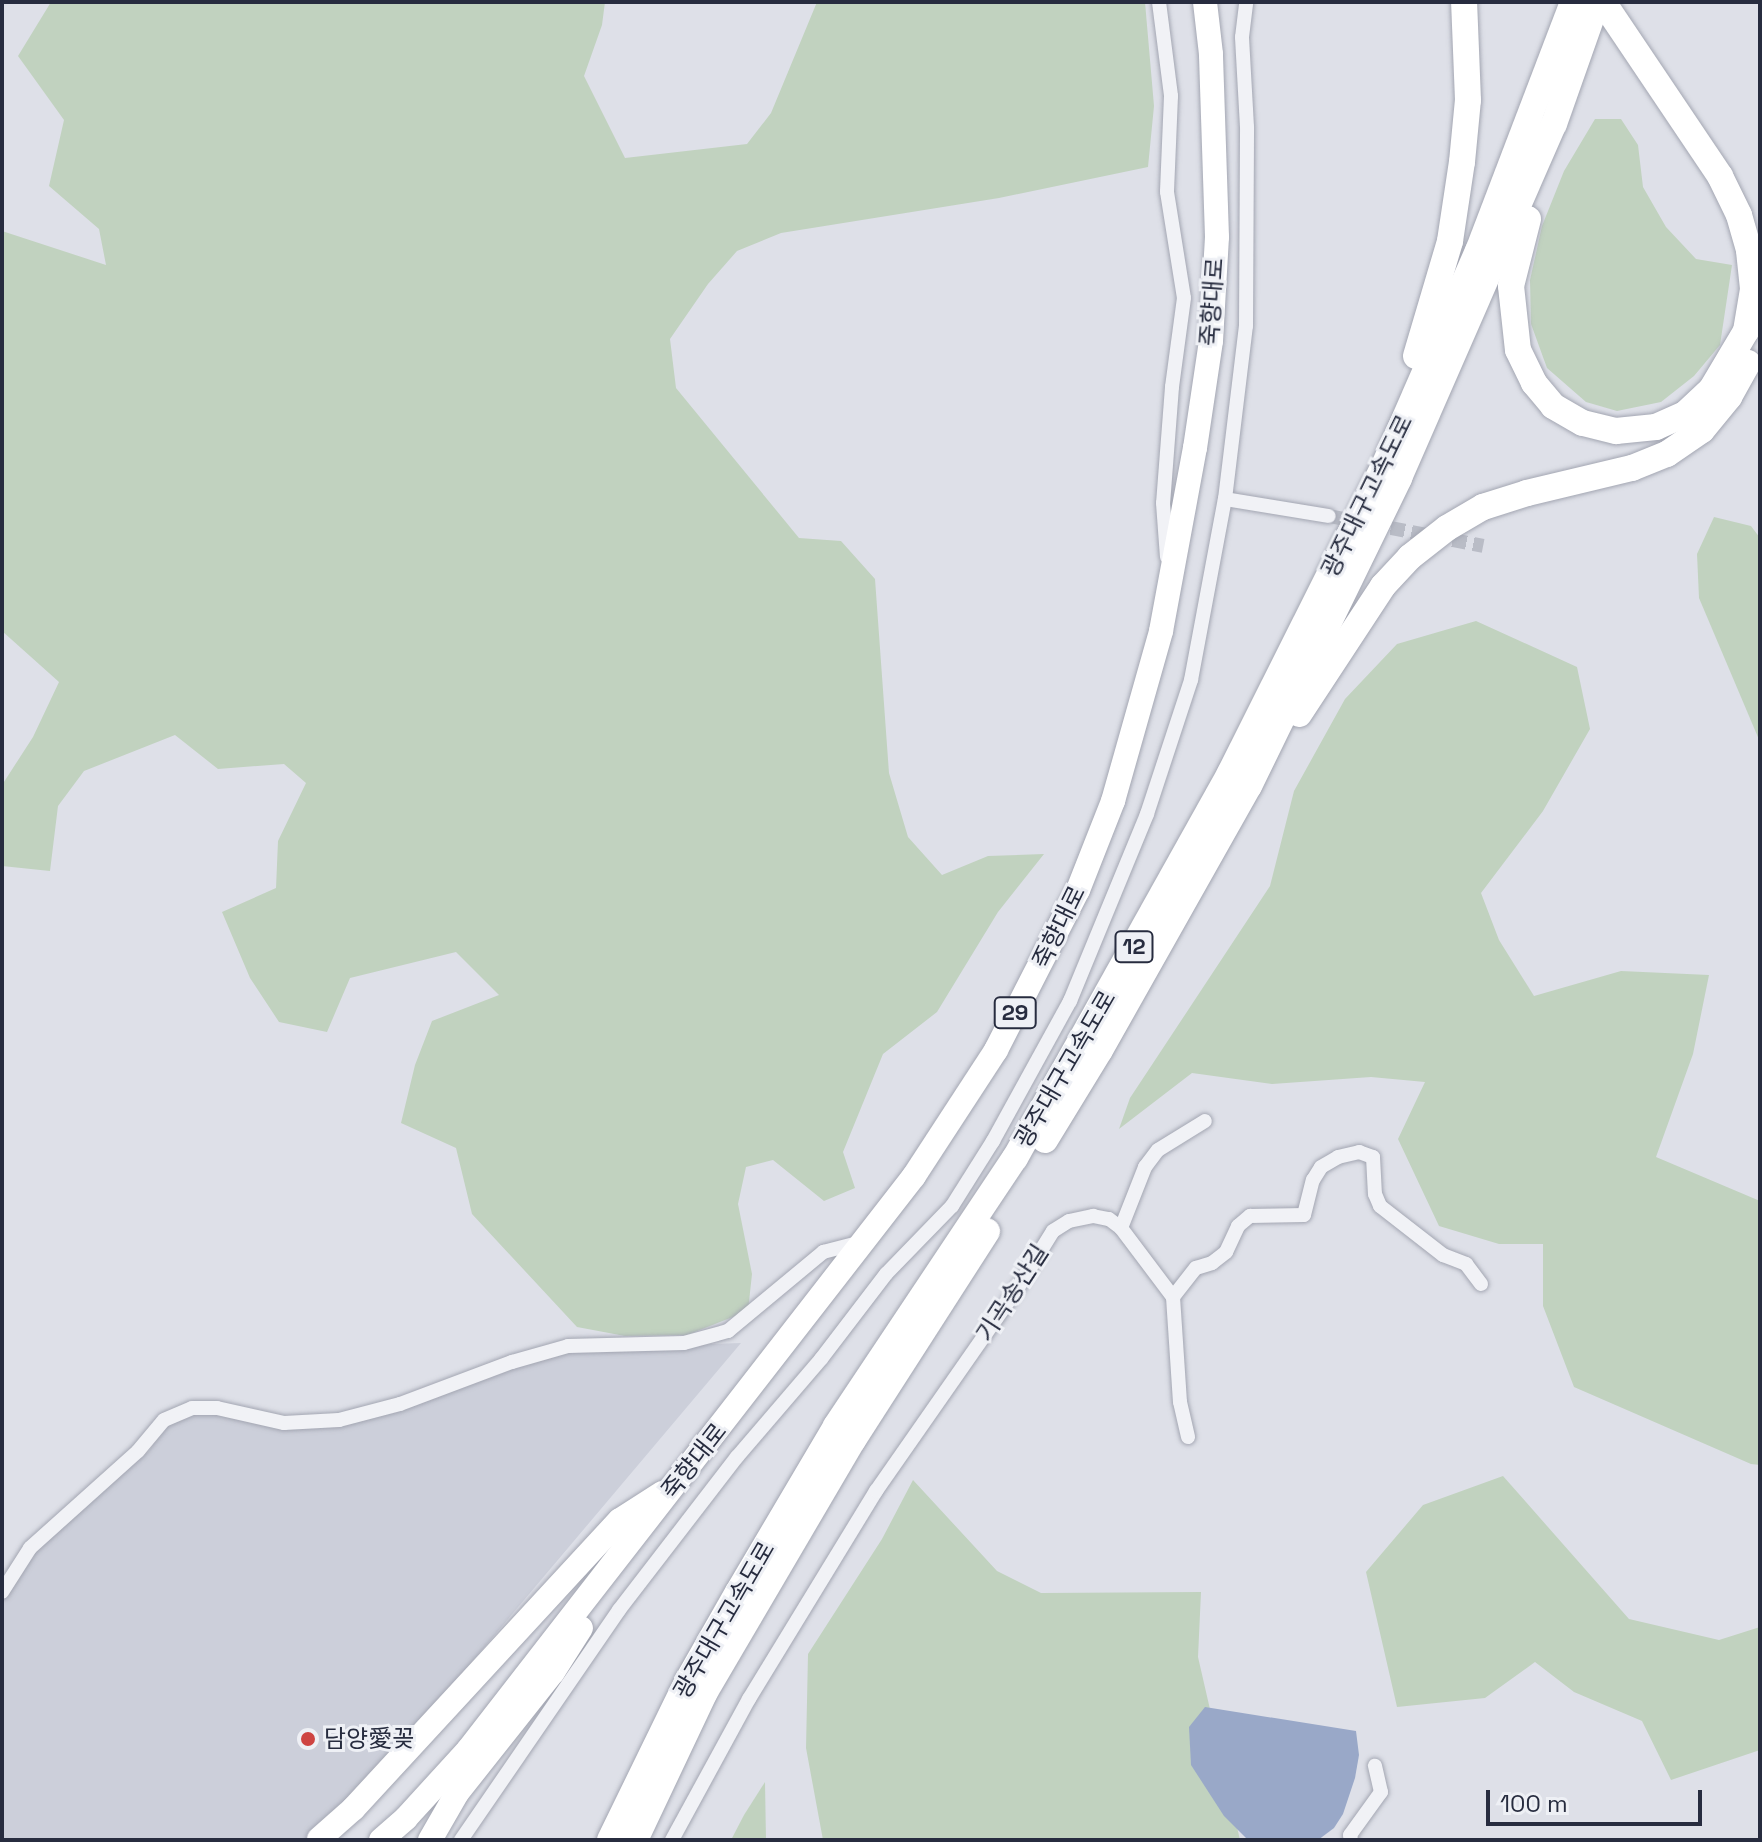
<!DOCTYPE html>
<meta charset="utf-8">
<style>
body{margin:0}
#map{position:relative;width:1762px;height:1842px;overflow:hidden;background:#dee0e8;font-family:"Space Grotesk","Noto Sans KR",sans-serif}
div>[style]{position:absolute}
.built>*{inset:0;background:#cccfda}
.green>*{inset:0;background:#c1d2bf}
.water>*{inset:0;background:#99a8c8}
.street-tunnel>*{height:14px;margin-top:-7px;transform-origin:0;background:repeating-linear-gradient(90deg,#b9bcc6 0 14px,transparent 0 21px)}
.roads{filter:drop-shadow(0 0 2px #a3a6b2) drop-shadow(0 0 2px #a3a6b2)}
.street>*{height:14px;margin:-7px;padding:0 7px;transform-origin:7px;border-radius:7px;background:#f1f2f6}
.primary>*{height:24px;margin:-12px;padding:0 12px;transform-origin:12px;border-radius:12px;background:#fff}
.highway>*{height:26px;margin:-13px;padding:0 13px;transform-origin:13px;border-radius:13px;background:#fff}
.dots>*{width:22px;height:22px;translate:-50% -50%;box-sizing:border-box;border:4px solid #eef0f5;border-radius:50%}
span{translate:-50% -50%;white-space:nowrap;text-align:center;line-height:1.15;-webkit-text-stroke:6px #eef0f5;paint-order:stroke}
.shield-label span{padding:2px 6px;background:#eef0f5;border:2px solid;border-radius:6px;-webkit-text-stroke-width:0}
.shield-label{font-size:22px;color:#272c3f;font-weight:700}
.street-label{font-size:24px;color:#272c3f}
.poi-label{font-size:24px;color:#272c3f}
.left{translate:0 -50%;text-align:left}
.frame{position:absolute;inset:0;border:4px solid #272c3f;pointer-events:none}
.scale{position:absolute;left:1486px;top:1790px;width:216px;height:36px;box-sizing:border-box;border:4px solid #272c3f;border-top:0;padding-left:10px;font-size:24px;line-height:28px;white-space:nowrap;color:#272c3f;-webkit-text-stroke:6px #eef0f5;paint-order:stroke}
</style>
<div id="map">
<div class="built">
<i style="clip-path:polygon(741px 1343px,357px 1798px,307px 1840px,2px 1840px,2px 1602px,32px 1554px,149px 1451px,167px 1424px,193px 1414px,217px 1412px,342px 1426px,568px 1349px)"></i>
</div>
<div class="green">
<i style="clip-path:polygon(51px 2px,605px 2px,602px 25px,584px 76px,625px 158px,747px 144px,771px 113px,817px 2px,1145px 2px,1154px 106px,1148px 167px,999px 198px,781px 233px,737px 251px,708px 284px,670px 339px,676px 388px,799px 538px,841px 541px,875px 579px,889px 773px,908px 837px,942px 875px,988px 856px,1044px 854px,998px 912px,937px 1012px,883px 1054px,843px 1152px,855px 1188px,824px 1201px,773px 1160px,746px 1167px,738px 1204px,752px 1274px,748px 1311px,687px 1335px,625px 1336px,577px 1327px,472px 1214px,456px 1148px,401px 1123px,415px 1065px,432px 1021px,499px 995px,456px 952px,350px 978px,327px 1032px,279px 1022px,250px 978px,222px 912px,276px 888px,278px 841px,306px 783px,284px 764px,218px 769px,175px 735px,84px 771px,58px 806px,50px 871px,2px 866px,2px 785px,33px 737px,59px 682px,2px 631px,2px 231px,106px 265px,99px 229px,49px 186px,64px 120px,18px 56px)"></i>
<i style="clip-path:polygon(1595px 119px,1621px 119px,1638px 145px,1643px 187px,1666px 227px,1696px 259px,1732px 265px,1720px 345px,1694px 376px,1661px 402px,1617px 411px,1586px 402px,1547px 368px,1531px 324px,1530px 280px,1542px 226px,1564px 171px)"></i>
<i style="clip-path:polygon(1714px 517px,1751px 526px,1760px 538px,1760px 742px,1699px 598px,1697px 554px)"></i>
<i style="clip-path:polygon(1476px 621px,1577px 667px,1590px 729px,1543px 811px,1481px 893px,1499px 940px,1534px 996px,1621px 971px,1709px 975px,1693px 1054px,1656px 1157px,1760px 1201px,1760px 1465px,1751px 1464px,1574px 1387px,1543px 1306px,1543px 1244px,1499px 1244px,1439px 1226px,1398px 1139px,1425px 1082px,1371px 1077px,1272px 1084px,1192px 1073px,1119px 1129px,1130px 1098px,1270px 886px,1294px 791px,1345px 699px,1397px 644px)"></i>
<i style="clip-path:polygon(1503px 1476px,1629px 1619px,1719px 1640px,1760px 1627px,1760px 1750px,1671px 1780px,1642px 1721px,1574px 1692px,1535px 1662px,1485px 1698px,1397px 1707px,1366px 1572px,1423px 1505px)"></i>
<i style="clip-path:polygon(913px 1480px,997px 1571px,1041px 1593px,1201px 1592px,1198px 1657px,1240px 1840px,823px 1840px,806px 1748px,808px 1654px,882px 1539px)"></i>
<i style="clip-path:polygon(765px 1782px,766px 1840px,731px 1840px,744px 1815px)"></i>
</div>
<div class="water">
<i style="clip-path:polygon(1205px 1707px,1356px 1731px,1359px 1755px,1355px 1778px,1343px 1814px,1334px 1828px,1318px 1840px,1248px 1840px,1224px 1816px,1191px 1765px,1189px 1727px)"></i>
</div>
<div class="street-tunnel">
<i style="left:1329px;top:516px;width:157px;rotate:11deg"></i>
</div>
<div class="roads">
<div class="street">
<i style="left:1159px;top:2px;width:95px;rotate:82.7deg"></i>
<i style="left:1171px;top:96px;width:96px;rotate:92.4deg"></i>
<i style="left:1167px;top:192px;width:107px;rotate:80.9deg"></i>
<i style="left:1184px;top:298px;width:90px;rotate:97.7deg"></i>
<i style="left:1172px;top:387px;width:116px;rotate:94.4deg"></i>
<i style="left:1163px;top:503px;width:54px;rotate:85.8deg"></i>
<i style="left:1225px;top:499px;width:105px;rotate:9.3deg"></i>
<i style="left:1121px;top:1228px;width:66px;rotate:-68.5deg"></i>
<i style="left:1145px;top:1167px;width:21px;rotate:-53deg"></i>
<i style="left:1158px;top:1150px;width:55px;rotate:-31.7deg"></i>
<i style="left:1173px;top:1297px;width:105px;rotate:86.2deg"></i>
<i style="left:1180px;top:1402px;width:36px;rotate:77deg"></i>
<i style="left:2px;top:1592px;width:52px;rotate:-57.5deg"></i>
<i style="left:30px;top:1548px;width:145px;rotate:-41.9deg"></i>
<i style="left:138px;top:1451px;width:40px;rotate:-50deg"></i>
<i style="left:164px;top:1420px;width:30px;rotate:-23deg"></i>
<i style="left:192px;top:1408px;width:25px"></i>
<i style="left:217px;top:1408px;width:69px;rotate:12.6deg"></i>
<i style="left:284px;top:1423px;width:55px;rotate:-3.1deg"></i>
<i style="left:339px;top:1420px;width:63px;rotate:-14.7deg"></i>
<i style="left:400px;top:1404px;width:120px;rotate:-20.6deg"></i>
<i style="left:512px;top:1362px;width:58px;rotate:-15.9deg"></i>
<i style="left:568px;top:1346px;width:116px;rotate:-1.5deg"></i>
<i style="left:684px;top:1343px;width:46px;rotate:-15.3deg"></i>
<i style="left:728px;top:1331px;width:124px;rotate:-39.7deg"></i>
<i style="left:823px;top:1252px;width:40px;rotate:-14.4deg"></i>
<i style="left:461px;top:1840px;width:279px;rotate:-55.5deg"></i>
<i style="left:619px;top:1610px;width:193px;rotate:-52.4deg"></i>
<i style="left:737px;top:1457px;width:129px;rotate:-49.4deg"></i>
<i style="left:821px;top:1359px;width:107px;rotate:-52.6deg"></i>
<i style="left:886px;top:1274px;width:95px;rotate:-45.9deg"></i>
<i style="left:952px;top:1206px;width:77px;rotate:-57.8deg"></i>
<i style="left:993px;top:1141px;width:160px;rotate:-61.2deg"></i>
<i style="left:1070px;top:1001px;width:202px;rotate:-67.6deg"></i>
<i style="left:1147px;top:814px;width:141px;rotate:-71.8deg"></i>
<i style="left:1191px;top:680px;width:184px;rotate:-79.4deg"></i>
<i style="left:1225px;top:499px;width:174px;rotate:-83.1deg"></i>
<i style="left:1246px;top:326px;width:199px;rotate:-89.7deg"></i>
<i style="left:1247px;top:127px;width:90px;rotate:-93.2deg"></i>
<i style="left:1242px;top:37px;width:35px;rotate:-83deg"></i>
<i style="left:672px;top:1840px;width:161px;rotate:-61.4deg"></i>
<i style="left:749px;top:1699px;width:244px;rotate:-58.6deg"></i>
<i style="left:876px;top:1491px;width:246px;rotate:-55.1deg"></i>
<i style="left:1017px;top:1289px;width:68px;rotate:-58.2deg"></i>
<i style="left:1053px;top:1231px;width:19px;rotate:-32deg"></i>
<i style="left:1069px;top:1221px;width:25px;rotate:-12deg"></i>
<i style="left:1093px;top:1216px;width:16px;rotate:11deg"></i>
<i style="left:1109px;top:1219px;width:15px;rotate:37deg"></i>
<i style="left:1121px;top:1228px;width:86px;rotate:53deg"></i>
<i style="left:1173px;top:1297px;width:37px;rotate:-52deg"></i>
<i style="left:1196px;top:1268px;width:17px;rotate:-17deg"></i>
<i style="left:1212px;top:1263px;width:18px;rotate:-38deg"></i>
<i style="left:1226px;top:1252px;width:29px;rotate:-65deg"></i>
<i style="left:1238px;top:1226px;width:16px;rotate:-40deg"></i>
<i style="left:1250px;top:1216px;width:54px;rotate:-1.1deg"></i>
<i style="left:1304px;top:1215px;width:36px;rotate:-76deg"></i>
<i style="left:1313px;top:1180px;width:15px;rotate:-58deg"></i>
<i style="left:1321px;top:1167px;width:20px;rotate:-30deg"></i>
<i style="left:1338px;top:1157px;width:22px;rotate:-13deg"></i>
<i style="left:1359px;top:1152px;width:15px;rotate:20deg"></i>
<i style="left:1373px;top:1157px;width:37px;rotate:87deg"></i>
<i style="left:1375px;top:1194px;width:13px;rotate:67deg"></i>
<i style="left:1380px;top:1206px;width:80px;rotate:37.9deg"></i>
<i style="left:1443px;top:1255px;width:25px;rotate:21deg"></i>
<i style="left:1466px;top:1264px;width:25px;rotate:53deg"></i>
<i style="left:1351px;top:1840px;width:5px;rotate:-101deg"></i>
<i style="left:1350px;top:1835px;width:53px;rotate:-54.2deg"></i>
<i style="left:1381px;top:1792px;width:27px;rotate:-103deg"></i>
</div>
<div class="primary">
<i style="left:319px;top:1839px;width:45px;rotate:-41.4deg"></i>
<i style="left:353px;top:1809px;width:393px;rotate:-47.3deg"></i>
<i style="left:620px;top:1520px;width:50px;rotate:-32.7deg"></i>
<i style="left:381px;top:1840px;width:33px;rotate:-41deg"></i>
<i style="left:406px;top:1818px;width:92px;rotate:-47.6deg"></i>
<i style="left:468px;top:1750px;width:727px;rotate:-52.15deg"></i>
<i style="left:914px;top:1176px;width:150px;rotate:-56.9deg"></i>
<i style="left:996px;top:1050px;width:180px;rotate:-62.9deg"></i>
<i style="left:1078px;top:890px;width:96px;rotate:-68.5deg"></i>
<i style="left:1113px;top:801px;width:177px;rotate:-74.2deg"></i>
<i style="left:1161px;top:631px;width:186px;rotate:-79.5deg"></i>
<i style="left:1195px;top:448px;width:108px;rotate:-81.5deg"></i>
<i style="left:1211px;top:341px;width:104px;rotate:-86.7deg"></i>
<i style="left:1217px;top:237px;width:183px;rotate:-91.9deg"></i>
<i style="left:1211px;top:54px;width:52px;rotate:-96.6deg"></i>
<i style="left:430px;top:1840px;width:54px;rotate:-60.1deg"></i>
<i style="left:457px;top:1793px;width:154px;rotate:-51.6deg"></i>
<i style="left:553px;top:1672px;width:52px;rotate:-57.5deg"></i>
</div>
<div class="highway">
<i style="left:1528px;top:219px;width:69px;rotate:104.2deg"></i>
<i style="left:1511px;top:286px;width:64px;rotate:83.8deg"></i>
<i style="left:1518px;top:350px;width:37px;rotate:64deg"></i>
<i style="left:1534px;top:383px;width:30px;rotate:50deg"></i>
<i style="left:1553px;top:406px;width:34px;rotate:30deg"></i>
<i style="left:1583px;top:423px;width:34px;rotate:14deg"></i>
<i style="left:1616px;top:431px;width:40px;rotate:-5.7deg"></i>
<i style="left:1656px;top:427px;width:32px;rotate:-24deg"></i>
<i style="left:1685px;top:414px;width:35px;rotate:-43deg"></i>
<i style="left:1711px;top:390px;width:69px;rotate:-59.3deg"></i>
<i style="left:1746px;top:331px;width:43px;rotate:-80.5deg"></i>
<i style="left:1753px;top:289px;width:39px;rotate:-96deg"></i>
<i style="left:1749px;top:250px;width:36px;rotate:-106deg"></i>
<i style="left:1739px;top:215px;width:43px;rotate:-116deg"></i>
<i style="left:1720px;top:176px;width:210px;rotate:-123.9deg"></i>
<i style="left:1416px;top:356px;width:120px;rotate:-73.5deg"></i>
<i style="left:1450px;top:241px;width:80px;rotate:-81.4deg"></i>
<i style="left:1462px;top:162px;width:62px;rotate:-84.5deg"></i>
<i style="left:1468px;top:100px;width:98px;rotate:-92.3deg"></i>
<i style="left:1299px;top:714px;width:153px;rotate:-56.7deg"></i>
<i style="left:1383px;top:586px;width:40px;rotate:-47deg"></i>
<i style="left:1410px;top:557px;width:47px;rotate:-38.1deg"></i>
<i style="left:1447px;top:528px;width:42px;rotate:-30.3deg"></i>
<i style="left:1483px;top:507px;width:46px;rotate:-17.7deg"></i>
<i style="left:1527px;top:493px;width:108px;rotate:-13.4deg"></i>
<i style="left:1632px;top:468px;width:38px;rotate:-22deg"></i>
<i style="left:1667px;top:454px;width:42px;rotate:-34.4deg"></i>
<i style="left:1702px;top:430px;width:43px;rotate:-50.7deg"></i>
<i style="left:1729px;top:397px;width:39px;rotate:-61deg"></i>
<i style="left:1045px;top:1140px;width:105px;rotate:-58.6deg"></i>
<i style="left:1100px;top:1050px;width:303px;rotate:-60.6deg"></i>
<i style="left:1249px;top:786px;width:343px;rotate:-64deg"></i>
<i style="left:1399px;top:478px;width:386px;rotate:-66.4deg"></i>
<i style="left:1554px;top:124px;width:129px;rotate:-70.6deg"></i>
<i style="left:610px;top:1840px;width:178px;rotate:-64deg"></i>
<i style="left:688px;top:1680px;width:101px;rotate:-60.4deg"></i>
<i style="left:738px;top:1592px;width:193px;rotate:-59.4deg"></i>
<i style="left:836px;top:1426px;width:322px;rotate:-56.3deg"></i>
<i style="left:1015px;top:1158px;width:441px;rotate:-60.8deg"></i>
<i style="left:1230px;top:773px;width:341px;rotate:-63.4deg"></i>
<i style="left:1383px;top:468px;width:237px;rotate:-66.4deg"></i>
<i style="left:1478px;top:251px;width:267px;rotate:-69.1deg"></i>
<i style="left:635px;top:1840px;width:164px;rotate:-64.7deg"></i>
<i style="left:705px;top:1692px;width:292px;rotate:-59.6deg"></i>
<i style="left:853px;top:1440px;width:248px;rotate:-57.3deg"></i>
</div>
</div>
<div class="dots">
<i style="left:308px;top:1739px;background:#ce4442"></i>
</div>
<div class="shield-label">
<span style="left:1134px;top:947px">12</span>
<span style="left:1015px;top:1013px">29</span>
</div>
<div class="street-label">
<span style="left:1212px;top:302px;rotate:-86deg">죽향대로</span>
<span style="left:1367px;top:496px;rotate:-64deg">광주대구고속도로</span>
<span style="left:1059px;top:927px;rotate:-64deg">죽향대로</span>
<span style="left:1065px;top:1069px;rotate:-60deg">광주대구고속도로</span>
<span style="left:1012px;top:1293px;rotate:-57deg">기곡송산길</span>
<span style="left:694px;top:1461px;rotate:-52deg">죽향대로</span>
<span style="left:724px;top:1620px;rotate:-60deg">광주대구고속도로</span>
</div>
<div class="poi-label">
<span class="left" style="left:324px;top:1739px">담양愛꽂</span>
</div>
<div class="frame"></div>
<div class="scale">100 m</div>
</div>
